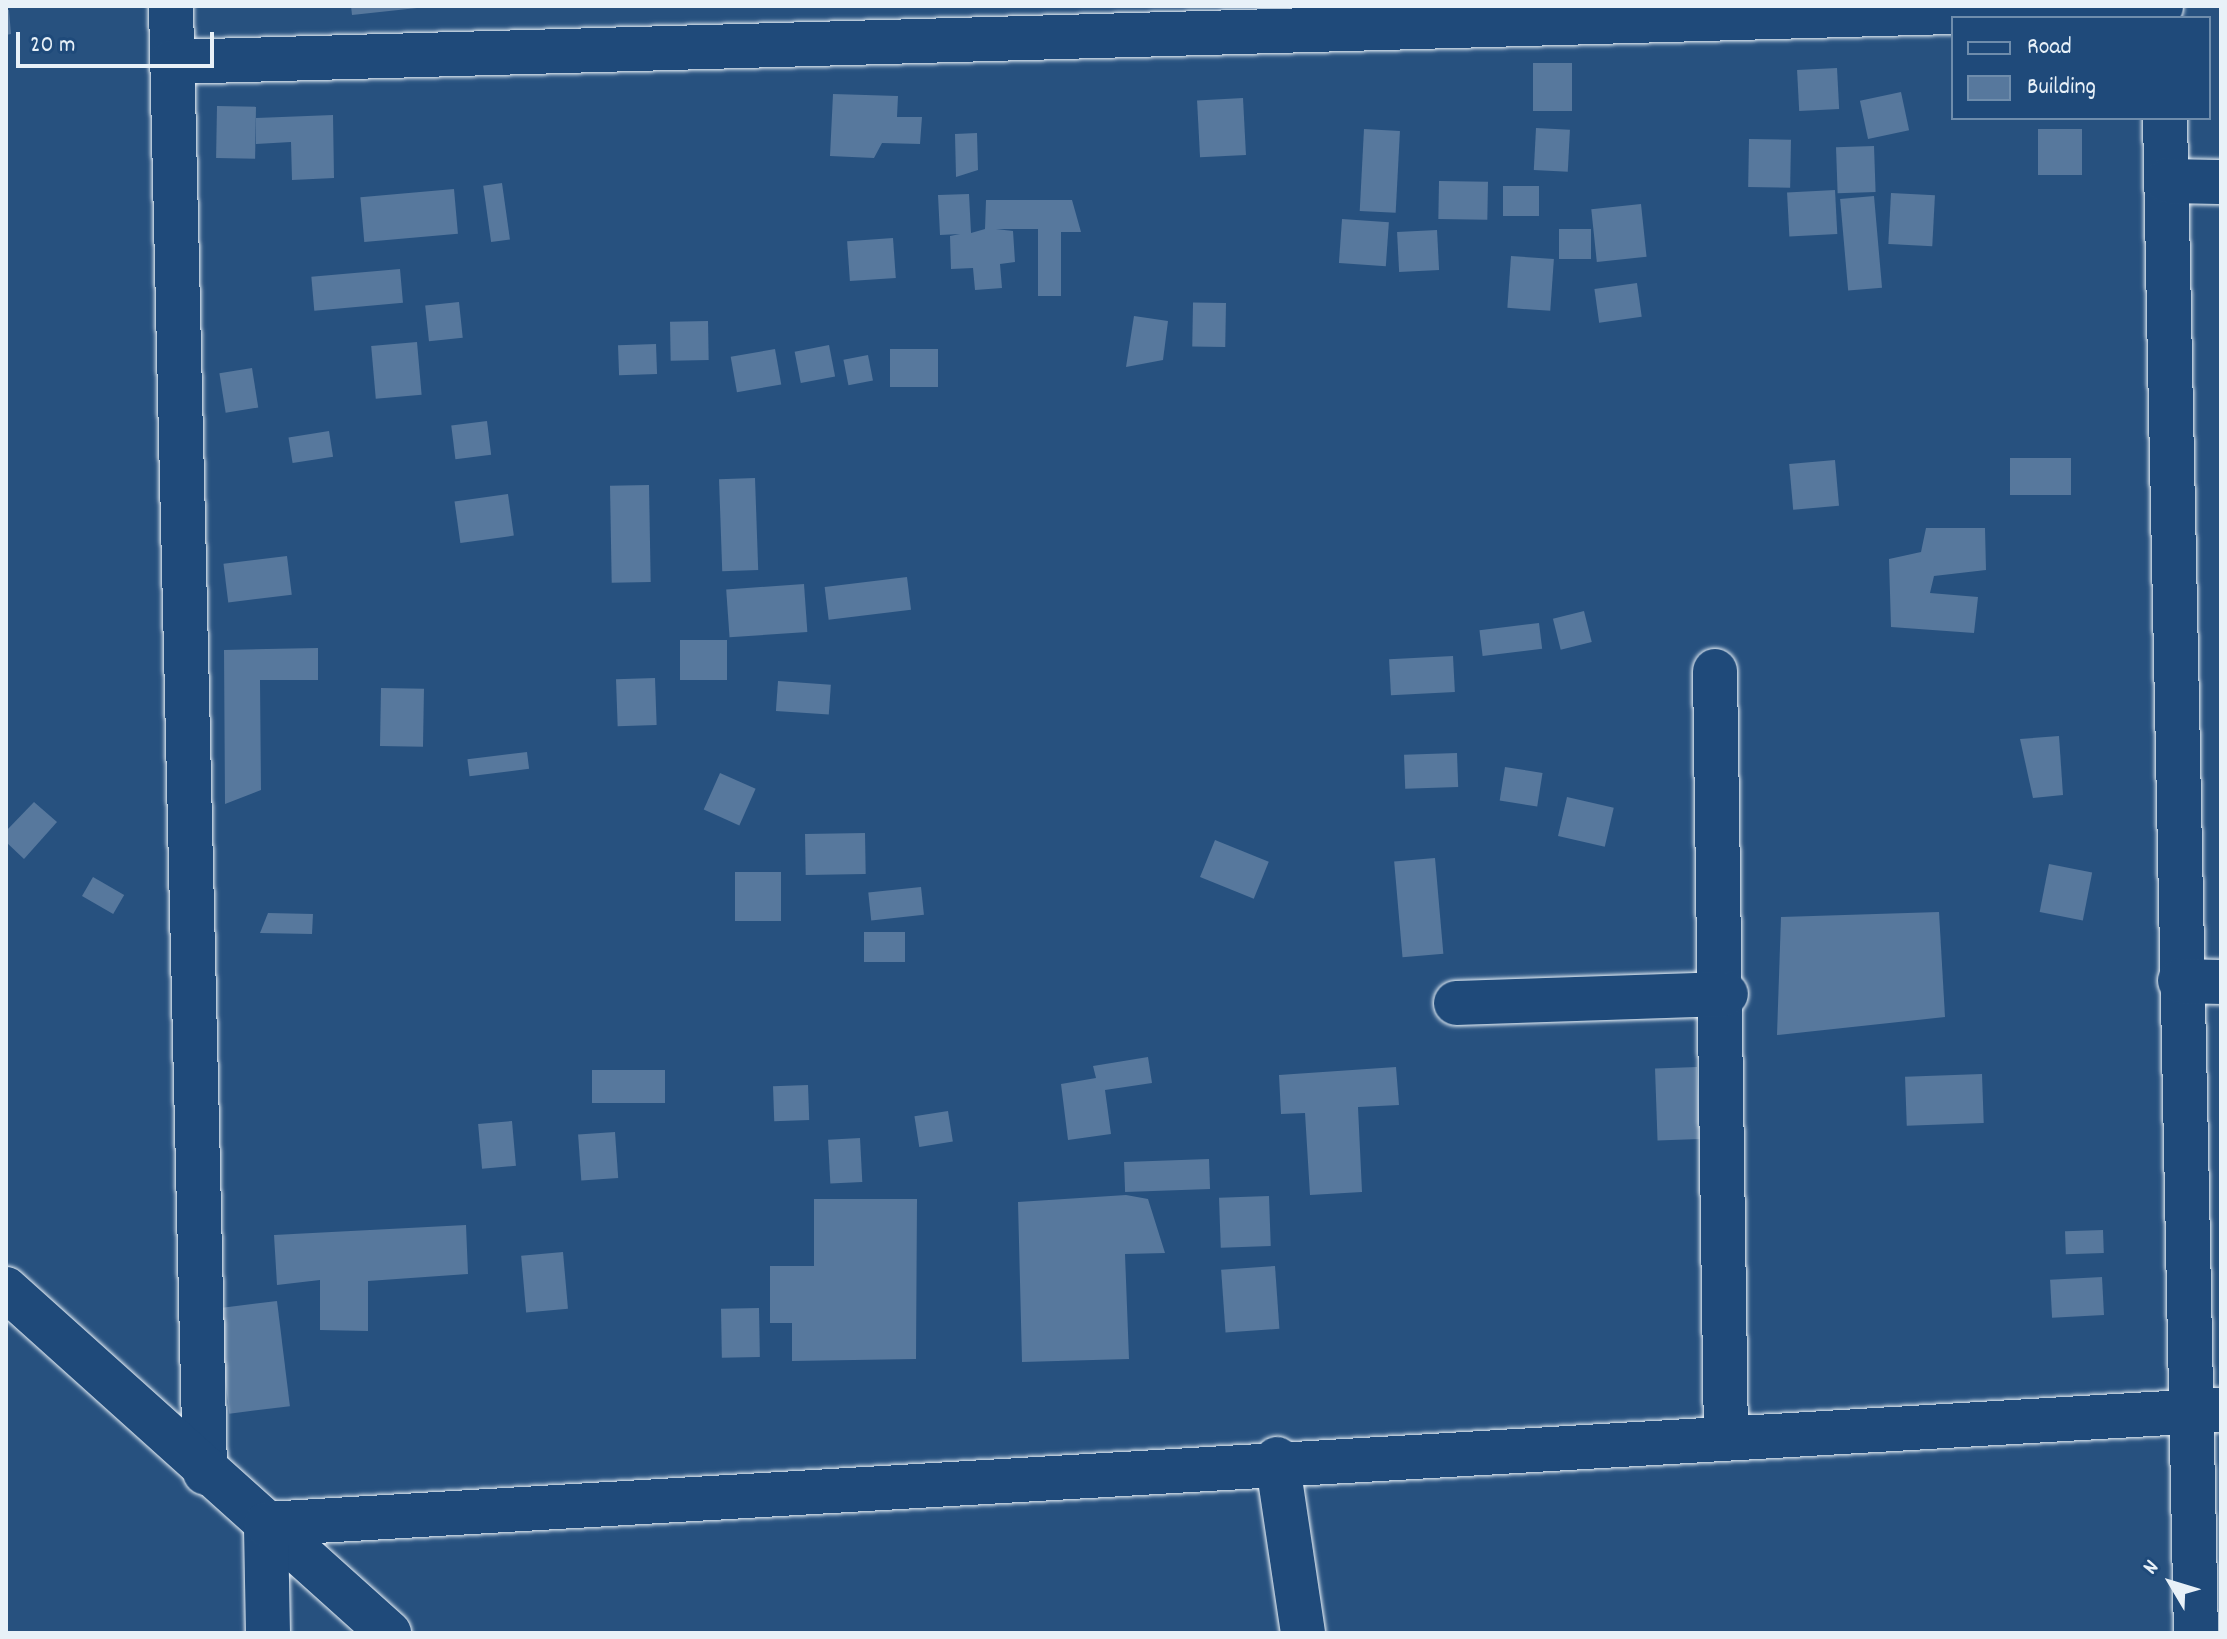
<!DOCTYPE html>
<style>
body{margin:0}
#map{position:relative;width:2227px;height:1639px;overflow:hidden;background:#27517f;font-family:Dekko,sans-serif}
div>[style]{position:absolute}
.building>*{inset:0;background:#57789d;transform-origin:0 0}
.roads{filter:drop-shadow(0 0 2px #e8f1f8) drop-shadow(0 0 2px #e8f1f8)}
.minor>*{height:44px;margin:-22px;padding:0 22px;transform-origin:22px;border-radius:22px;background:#1f4a7a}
span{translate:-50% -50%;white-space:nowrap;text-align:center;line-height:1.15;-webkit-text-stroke:6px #1f4a7a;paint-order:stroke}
.frame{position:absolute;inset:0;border:8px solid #e8f1f8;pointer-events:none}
.legend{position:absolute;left:1951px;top:16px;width:260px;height:104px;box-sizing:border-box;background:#1f4a7a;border:2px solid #6f8dac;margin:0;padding:10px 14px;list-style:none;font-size:24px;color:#e8f1f8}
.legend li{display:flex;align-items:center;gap:16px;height:40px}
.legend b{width:40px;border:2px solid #6f8dac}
.north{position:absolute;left:2131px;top:1543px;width:80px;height:80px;-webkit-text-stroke:6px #1f4a7a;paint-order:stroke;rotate:308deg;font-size:22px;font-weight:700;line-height:32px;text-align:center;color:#e8f1f8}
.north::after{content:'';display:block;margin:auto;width:28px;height:36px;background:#e8f1f8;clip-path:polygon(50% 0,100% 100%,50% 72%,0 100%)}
.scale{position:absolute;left:16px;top:32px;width:198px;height:36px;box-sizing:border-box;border:4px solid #e8f1f8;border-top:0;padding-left:10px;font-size:24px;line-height:28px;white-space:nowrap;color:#e8f1f8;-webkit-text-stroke:6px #1f4a7a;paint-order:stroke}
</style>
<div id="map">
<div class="building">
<i style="clip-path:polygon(351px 6px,417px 6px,417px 8px,352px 15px)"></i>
<i style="clip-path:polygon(6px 10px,9px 10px,11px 34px,6px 35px)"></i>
<i style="left:1572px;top:63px;width:48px;height:39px;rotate:90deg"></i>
<i style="left:1837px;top:68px;width:41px;height:40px;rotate:87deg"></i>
<i style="left:1901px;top:92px;width:39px;height:42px;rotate:78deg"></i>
<i style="clip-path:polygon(833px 94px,898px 96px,897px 117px,922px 117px,920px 144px,882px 143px,874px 158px,830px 156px)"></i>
<i style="left:1243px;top:98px;width:57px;height:46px;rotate:87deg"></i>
<i style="left:217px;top:106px;width:39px;height:52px;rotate:1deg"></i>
<i style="clip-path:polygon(333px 115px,334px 178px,292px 180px,291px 142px,256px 144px,256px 118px)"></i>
<i style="left:1536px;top:128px;width:34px;height:42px;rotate:3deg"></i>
<i style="left:1364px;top:129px;width:36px;height:82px;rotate:3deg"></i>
<i style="left:2082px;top:129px;width:46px;height:44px;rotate:90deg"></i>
<i style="clip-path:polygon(977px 133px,978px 170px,956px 177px,955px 134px)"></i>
<i style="left:1749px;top:139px;width:42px;height:48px;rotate:1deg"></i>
<i style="left:1874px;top:146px;width:46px;height:38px;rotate:88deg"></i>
<i style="left:1439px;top:181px;width:49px;height:38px;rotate:1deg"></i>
<i style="left:502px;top:183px;width:57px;height:19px;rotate:82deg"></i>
<i style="left:1503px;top:186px;width:36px;height:30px"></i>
<i style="left:454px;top:189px;width:45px;height:94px;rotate:85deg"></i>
<i style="left:1835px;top:190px;width:44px;height:48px;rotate:87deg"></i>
<i style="left:1891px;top:193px;width:44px;height:51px;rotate:3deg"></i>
<i style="clip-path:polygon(969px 194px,971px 233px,985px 229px,986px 200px,1072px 200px,1081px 232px,1061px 232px,1061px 296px,1038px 296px,1038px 229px,996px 229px,1013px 231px,1015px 262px,1000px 264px,1002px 288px,975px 290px,973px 268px,951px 269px,950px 236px,960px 234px,940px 235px,938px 195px)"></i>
<i style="left:1874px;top:196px;width:92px;height:34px;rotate:85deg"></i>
<i style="left:1641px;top:204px;width:53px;height:50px;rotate:84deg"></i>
<i style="left:1342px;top:219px;width:47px;height:44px;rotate:4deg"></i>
<i style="left:1591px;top:229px;width:30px;height:32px;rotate:90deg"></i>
<i style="left:1437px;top:230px;width:40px;height:40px;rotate:87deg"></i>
<i style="left:893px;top:238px;width:40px;height:46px;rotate:86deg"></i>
<i style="left:1511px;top:256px;width:43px;height:52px;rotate:4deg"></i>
<i style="left:400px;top:269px;width:34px;height:89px;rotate:85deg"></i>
<i style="left:1637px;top:283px;width:34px;height:43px;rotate:82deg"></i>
<i style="left:459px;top:302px;width:36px;height:34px;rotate:84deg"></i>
<i style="left:1226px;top:303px;width:44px;height:33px;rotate:91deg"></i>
<i style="clip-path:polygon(1134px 316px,1168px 321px,1163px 360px,1126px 367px)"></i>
<i style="left:708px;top:321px;width:39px;height:38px;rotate:89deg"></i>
<i style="left:417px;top:342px;width:53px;height:46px;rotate:85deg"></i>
<i style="left:656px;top:344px;width:30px;height:38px;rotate:88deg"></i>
<i style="left:829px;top:345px;width:32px;height:35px;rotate:79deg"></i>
<i style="left:775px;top:349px;width:36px;height:45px;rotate:80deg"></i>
<i style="left:890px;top:349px;width:48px;height:38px"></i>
<i style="left:868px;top:355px;width:26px;height:25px;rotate:79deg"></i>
<i style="left:252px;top:368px;width:40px;height:33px;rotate:81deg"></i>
<i style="left:487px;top:421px;width:34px;height:36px;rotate:83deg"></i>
<i style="left:329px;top:431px;width:26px;height:41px;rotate:81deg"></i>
<i style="left:2071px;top:458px;width:37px;height:61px;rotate:90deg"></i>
<i style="left:1835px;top:460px;width:46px;height:46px;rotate:85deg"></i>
<i style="left:755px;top:478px;width:92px;height:36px;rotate:88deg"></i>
<i style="left:649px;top:485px;width:97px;height:39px;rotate:89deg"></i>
<i style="left:508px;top:494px;width:42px;height:54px;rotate:82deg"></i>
<i style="clip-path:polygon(1926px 528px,1985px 528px,1986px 570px,1934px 576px,1930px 593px,1978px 597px,1974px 633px,1891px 627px,1889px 559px,1921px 552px)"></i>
<i style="left:287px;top:556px;width:39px;height:64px;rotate:83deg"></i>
<i style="left:907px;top:577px;width:33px;height:83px;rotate:83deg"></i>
<i style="left:804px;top:584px;width:48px;height:78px;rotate:86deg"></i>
<i style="left:1584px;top:611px;width:32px;height:32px;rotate:76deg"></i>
<i style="left:1539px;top:623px;width:26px;height:60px;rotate:83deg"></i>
<i style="left:727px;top:640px;width:40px;height:47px;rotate:90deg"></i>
<i style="clip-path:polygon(318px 648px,318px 680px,260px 680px,261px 790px,225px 804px,224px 650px)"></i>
<i style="left:1453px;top:656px;width:36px;height:64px;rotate:87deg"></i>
<i style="left:655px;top:678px;width:47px;height:39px;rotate:88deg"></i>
<i style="left:778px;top:681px;width:53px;height:30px;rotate:4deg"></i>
<i style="left:381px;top:688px;width:43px;height:58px;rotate:1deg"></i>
<i style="clip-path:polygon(2059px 736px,2063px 795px,2033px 798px,2020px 739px)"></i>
<i style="left:527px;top:752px;width:17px;height:60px;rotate:83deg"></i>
<i style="left:1457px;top:753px;width:34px;height:53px;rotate:88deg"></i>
<i style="left:1505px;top:767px;width:38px;height:34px;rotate:9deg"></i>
<i style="left:720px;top:773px;width:39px;height:40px;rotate:24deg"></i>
<i style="left:1567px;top:797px;width:48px;height:40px;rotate:13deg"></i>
<i style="clip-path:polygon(34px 802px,57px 822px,24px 859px,6px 842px,6px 831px)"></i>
<i style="left:865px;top:833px;width:41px;height:60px;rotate:89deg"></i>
<i style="left:1215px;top:840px;width:58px;height:40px;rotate:22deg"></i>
<i style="left:1435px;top:858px;width:96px;height:41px;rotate:85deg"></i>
<i style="left:2049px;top:864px;width:44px;height:49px;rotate:11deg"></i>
<i style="left:735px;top:872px;width:46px;height:49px"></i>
<i style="left:93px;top:877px;width:36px;height:22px;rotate:30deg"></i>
<i style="left:921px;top:887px;width:28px;height:53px;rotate:84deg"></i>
<i style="clip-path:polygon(1939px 912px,1945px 1017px,1777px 1035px,1781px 917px)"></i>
<i style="clip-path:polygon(268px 913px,313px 914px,312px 934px,260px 933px)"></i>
<i style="left:864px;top:932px;width:41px;height:30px"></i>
<i style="clip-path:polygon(1148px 1057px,1152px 1083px,1105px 1090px,1111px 1134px,1068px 1140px,1061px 1084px,1096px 1078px,1093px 1066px)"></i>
<i style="clip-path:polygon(1396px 1067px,1399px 1105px,1358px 1107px,1362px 1192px,1310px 1195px,1305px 1113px,1281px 1114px,1279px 1075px)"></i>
<i style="left:1697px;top:1067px;width:72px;height:42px;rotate:88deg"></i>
<i style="left:665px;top:1070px;width:33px;height:73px;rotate:90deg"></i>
<i style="left:1982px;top:1074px;width:49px;height:77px;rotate:88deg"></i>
<i style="left:808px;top:1085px;width:35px;height:35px;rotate:88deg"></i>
<i style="left:948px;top:1111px;width:31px;height:34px;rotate:81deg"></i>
<i style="left:512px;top:1121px;width:45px;height:34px;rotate:85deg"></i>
<i style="left:615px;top:1132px;width:46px;height:37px;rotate:86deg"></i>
<i style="left:860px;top:1138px;width:44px;height:32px;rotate:87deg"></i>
<i style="left:1209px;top:1159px;width:30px;height:85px;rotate:88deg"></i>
<i style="clip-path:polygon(1126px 1195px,1148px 1199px,1165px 1253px,1125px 1254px,1129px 1359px,1022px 1362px,1018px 1202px)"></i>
<i style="left:1269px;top:1196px;width:50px;height:50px;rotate:88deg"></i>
<i style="clip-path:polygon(814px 1199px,917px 1199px,916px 1359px,792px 1361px,792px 1323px,770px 1323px,770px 1266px,814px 1266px)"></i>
<i style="clip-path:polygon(466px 1225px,468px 1274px,368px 1281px,368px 1331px,320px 1330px,320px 1280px,277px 1285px,274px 1235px)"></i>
<i style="left:2103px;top:1230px;width:23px;height:38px;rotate:88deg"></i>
<i style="left:563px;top:1252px;width:57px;height:42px;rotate:85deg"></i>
<i style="left:1275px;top:1266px;width:63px;height:54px;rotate:86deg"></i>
<i style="left:2102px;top:1277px;width:38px;height:52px;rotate:87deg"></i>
<i style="left:277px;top:1301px;width:106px;height:61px;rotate:83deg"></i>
<i style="left:759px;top:1308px;width:49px;height:38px;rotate:89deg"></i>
</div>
<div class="roads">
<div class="minor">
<i style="left:171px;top:6px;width:1467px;rotate:88.67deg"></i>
<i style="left:172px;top:62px;width:1990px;rotate:-1.61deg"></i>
<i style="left:2165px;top:118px;width:1515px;rotate:88.83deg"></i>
<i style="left:2167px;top:181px;width:54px;rotate:1.1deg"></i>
<i style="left:1715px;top:671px;width:764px;rotate:89.18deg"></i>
<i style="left:2180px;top:981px;width:41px;rotate:1.4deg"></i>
<i style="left:1456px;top:1003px;width:270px;rotate:-1.9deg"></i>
<i style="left:6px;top:1289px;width:515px;rotate:41.93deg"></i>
<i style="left:1277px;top:1459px;width:176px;rotate:81.5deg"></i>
<i style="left:268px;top:1633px;width:109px;rotate:-91.1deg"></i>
<i style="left:266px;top:1524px;width:1958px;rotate:-3.34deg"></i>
</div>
</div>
<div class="frame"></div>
<ul class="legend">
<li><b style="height:10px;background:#1f4a7a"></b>Road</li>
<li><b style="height:22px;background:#57789d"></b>Building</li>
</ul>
<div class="north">N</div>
<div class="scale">20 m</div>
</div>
